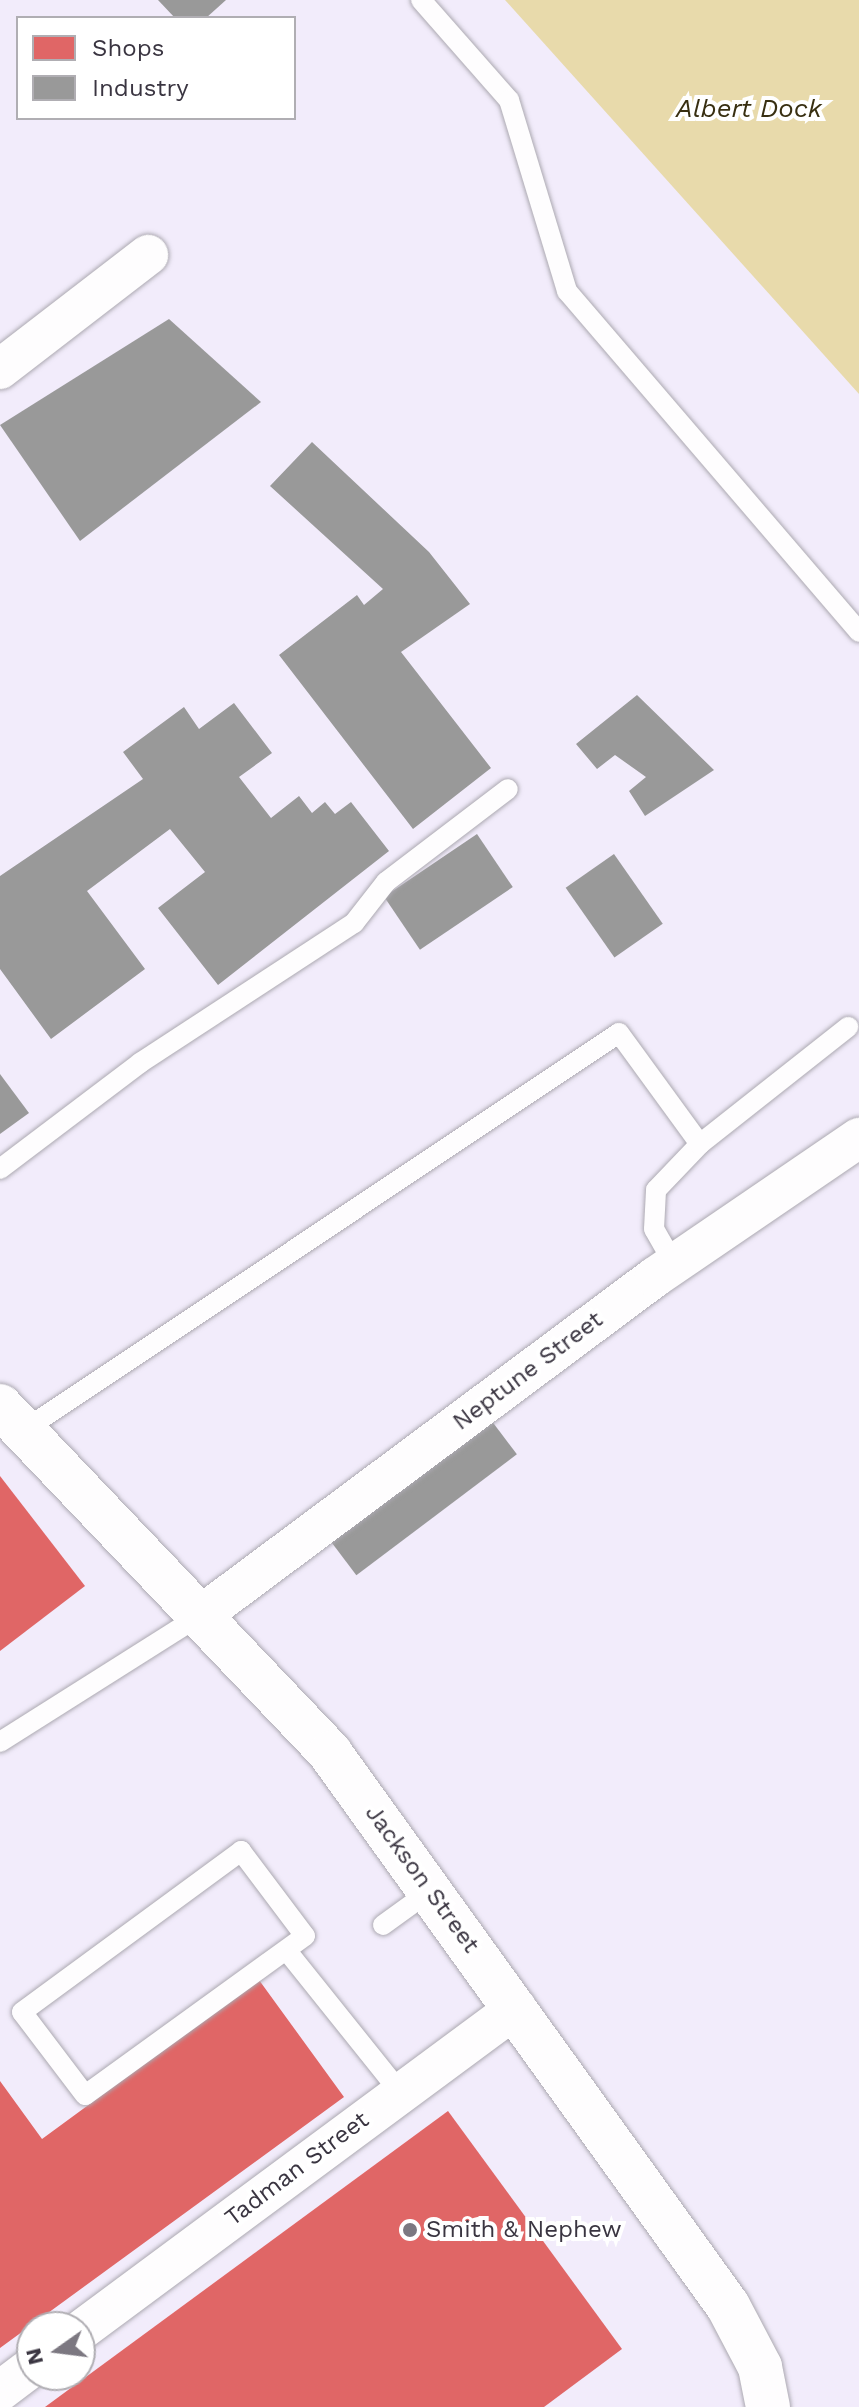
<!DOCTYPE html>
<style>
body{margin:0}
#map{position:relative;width:859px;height:2407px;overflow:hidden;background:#f6f3f9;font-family:"Work Sans",sans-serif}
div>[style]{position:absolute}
.built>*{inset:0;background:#f2ecfb}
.water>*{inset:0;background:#e8daab}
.shops>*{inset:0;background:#e06666}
.industry>*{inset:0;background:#999;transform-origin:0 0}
.roads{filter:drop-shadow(0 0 2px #aca9b1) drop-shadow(0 0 2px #aca9b1)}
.lane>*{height:20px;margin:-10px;padding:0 10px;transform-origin:10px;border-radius:10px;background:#fefdfe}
.street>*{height:40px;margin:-20px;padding:0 20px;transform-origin:20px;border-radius:20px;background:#fefdfe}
.secondary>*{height:44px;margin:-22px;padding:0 22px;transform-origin:22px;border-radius:22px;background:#fefdfe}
.dots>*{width:22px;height:22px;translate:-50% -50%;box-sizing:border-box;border:4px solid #fff;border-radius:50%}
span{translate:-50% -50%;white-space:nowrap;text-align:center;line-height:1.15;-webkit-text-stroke:8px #fff;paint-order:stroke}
.street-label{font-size:24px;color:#3a3541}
.poi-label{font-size:24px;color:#3a3541}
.left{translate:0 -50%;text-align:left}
.water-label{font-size:26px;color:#382f11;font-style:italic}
.legend{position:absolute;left:16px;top:16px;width:280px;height:104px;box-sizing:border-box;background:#fff;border:2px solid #b0aeb3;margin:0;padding:10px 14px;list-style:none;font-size:24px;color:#3a3541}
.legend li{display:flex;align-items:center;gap:16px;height:40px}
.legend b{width:40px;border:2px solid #b0aeb3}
.north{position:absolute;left:16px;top:2311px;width:80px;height:80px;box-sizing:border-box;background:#fff;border:2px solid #b0aeb3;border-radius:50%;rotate:256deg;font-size:22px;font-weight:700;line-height:32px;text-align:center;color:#3a3541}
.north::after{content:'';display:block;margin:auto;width:28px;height:36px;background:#7c7881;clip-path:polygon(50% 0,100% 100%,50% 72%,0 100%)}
</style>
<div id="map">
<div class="built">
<i style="clip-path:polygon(evenodd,0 0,859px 0,859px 2407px,0 2407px,0 0,18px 18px,294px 18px,294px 118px,18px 118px,18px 18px,0 0,32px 2327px,80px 2327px,80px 2375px,32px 2375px,32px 2327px)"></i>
</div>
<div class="water">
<i style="clip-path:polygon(505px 0,859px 0,859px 394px)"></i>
</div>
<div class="shops">
<i style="clip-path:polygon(0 1476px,85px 1586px,0 1651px)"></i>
<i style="clip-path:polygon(259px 1980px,344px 2097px,0 2348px,0 2081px,42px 2139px)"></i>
<i style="clip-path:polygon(448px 2111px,622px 2349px,544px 2407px,45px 2407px)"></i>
</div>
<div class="industry">
<i style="clip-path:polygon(158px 0,226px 0,206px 18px,175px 18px)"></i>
<i style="clip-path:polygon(169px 319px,261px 402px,80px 541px,0 425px)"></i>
<i style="clip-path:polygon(312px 442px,429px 552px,470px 604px,401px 652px,491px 768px,413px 829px,279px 655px,357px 595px,364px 605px,383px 589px,270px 486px)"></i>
<i style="clip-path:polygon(637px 695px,714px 770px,645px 816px,629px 791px,646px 777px,615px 755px,597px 769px,576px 744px)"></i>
<i style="clip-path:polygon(234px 703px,272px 753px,239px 777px,271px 818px,299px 796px,312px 813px,325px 802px,335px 814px,351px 802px,389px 851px,218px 985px,158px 908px,205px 872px,170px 829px,87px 891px,145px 969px,51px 1039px,0 969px,0 876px,143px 779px,123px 752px,184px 707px,199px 729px)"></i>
<i style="left:477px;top:834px;width:64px;height:112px;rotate:56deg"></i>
<i style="left:614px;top:854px;width:85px;height:59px;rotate:55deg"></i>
<i style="clip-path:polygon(0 1074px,29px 1113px,0 1134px)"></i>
<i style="left:488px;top:1416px;width:48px;height:201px;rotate:53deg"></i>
</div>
<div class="roads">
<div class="lane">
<i style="left:421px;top:0;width:133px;rotate:48.7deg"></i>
<i style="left:509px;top:100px;width:200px;rotate:73.1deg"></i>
<i style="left:567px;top:291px;width:449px;rotate:49.4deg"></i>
<i style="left:0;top:1169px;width:176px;rotate:-37.1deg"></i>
<i style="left:140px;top:1063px;width:256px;rotate:-33.2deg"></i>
<i style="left:354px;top:923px;width:52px;rotate:-52deg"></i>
<i style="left:386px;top:882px;width:153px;rotate:-37.3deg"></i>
<i style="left:674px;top:1264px;width:40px;rotate:-119.7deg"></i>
<i style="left:654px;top:1229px;width:39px;rotate:-87deg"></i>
<i style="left:656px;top:1190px;width:64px;rotate:-46.3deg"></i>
<i style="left:700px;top:1144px;width:189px;rotate:-38.3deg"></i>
<i style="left:24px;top:1430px;width:715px;rotate:-33.71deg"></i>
<i style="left:619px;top:1033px;width:137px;rotate:53.9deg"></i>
<i style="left:0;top:1742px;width:241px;rotate:-32.3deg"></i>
<i style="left:241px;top:1851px;width:106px;rotate:53deg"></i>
<i style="left:305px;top:1936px;width:271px;rotate:144.1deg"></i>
<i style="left:85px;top:2095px;width:104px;rotate:-127.2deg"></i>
<i style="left:22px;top:2012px;width:272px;rotate:-36.3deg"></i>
<i style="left:383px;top:1925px;width:58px;rotate:-35.9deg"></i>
<i style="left:287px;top:1951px;width:181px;rotate:51.3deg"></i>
</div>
<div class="street">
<i style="left:0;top:369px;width:187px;rotate:-37.6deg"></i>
<i style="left:204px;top:1613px;width:562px;rotate:-36.69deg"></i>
<i style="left:655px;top:1277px;width:247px;rotate:-34.3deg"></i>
<i style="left:80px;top:2331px;width:543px;rotate:-36.53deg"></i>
<i style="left:0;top:2391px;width:40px;rotate:-37deg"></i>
</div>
<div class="secondary">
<i style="left:0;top:1406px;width:479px;rotate:46.4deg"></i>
<i style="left:330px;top:1753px;width:681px;rotate:54.26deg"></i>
<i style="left:728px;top:2306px;width:69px;rotate:62.3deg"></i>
<i style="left:760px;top:2367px;width:41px;rotate:78.7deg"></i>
</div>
</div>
<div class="dots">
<i style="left:410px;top:2230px;background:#7c7881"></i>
</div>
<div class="street-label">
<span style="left:528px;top:1371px;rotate:-37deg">Neptune Street</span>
<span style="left:422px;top:1879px;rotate:54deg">Jackson Street</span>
<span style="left:297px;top:2169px;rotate:-37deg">Tadman Street</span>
</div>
<div class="poi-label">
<span class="left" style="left:426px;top:2230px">Smith &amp; Nephew</span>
</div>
<div class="water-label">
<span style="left:749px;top:109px">Albert Dock</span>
</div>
<ul class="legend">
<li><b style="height:22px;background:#e06666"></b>Shops</li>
<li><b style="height:22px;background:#999"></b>Industry</li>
</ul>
<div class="north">N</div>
</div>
